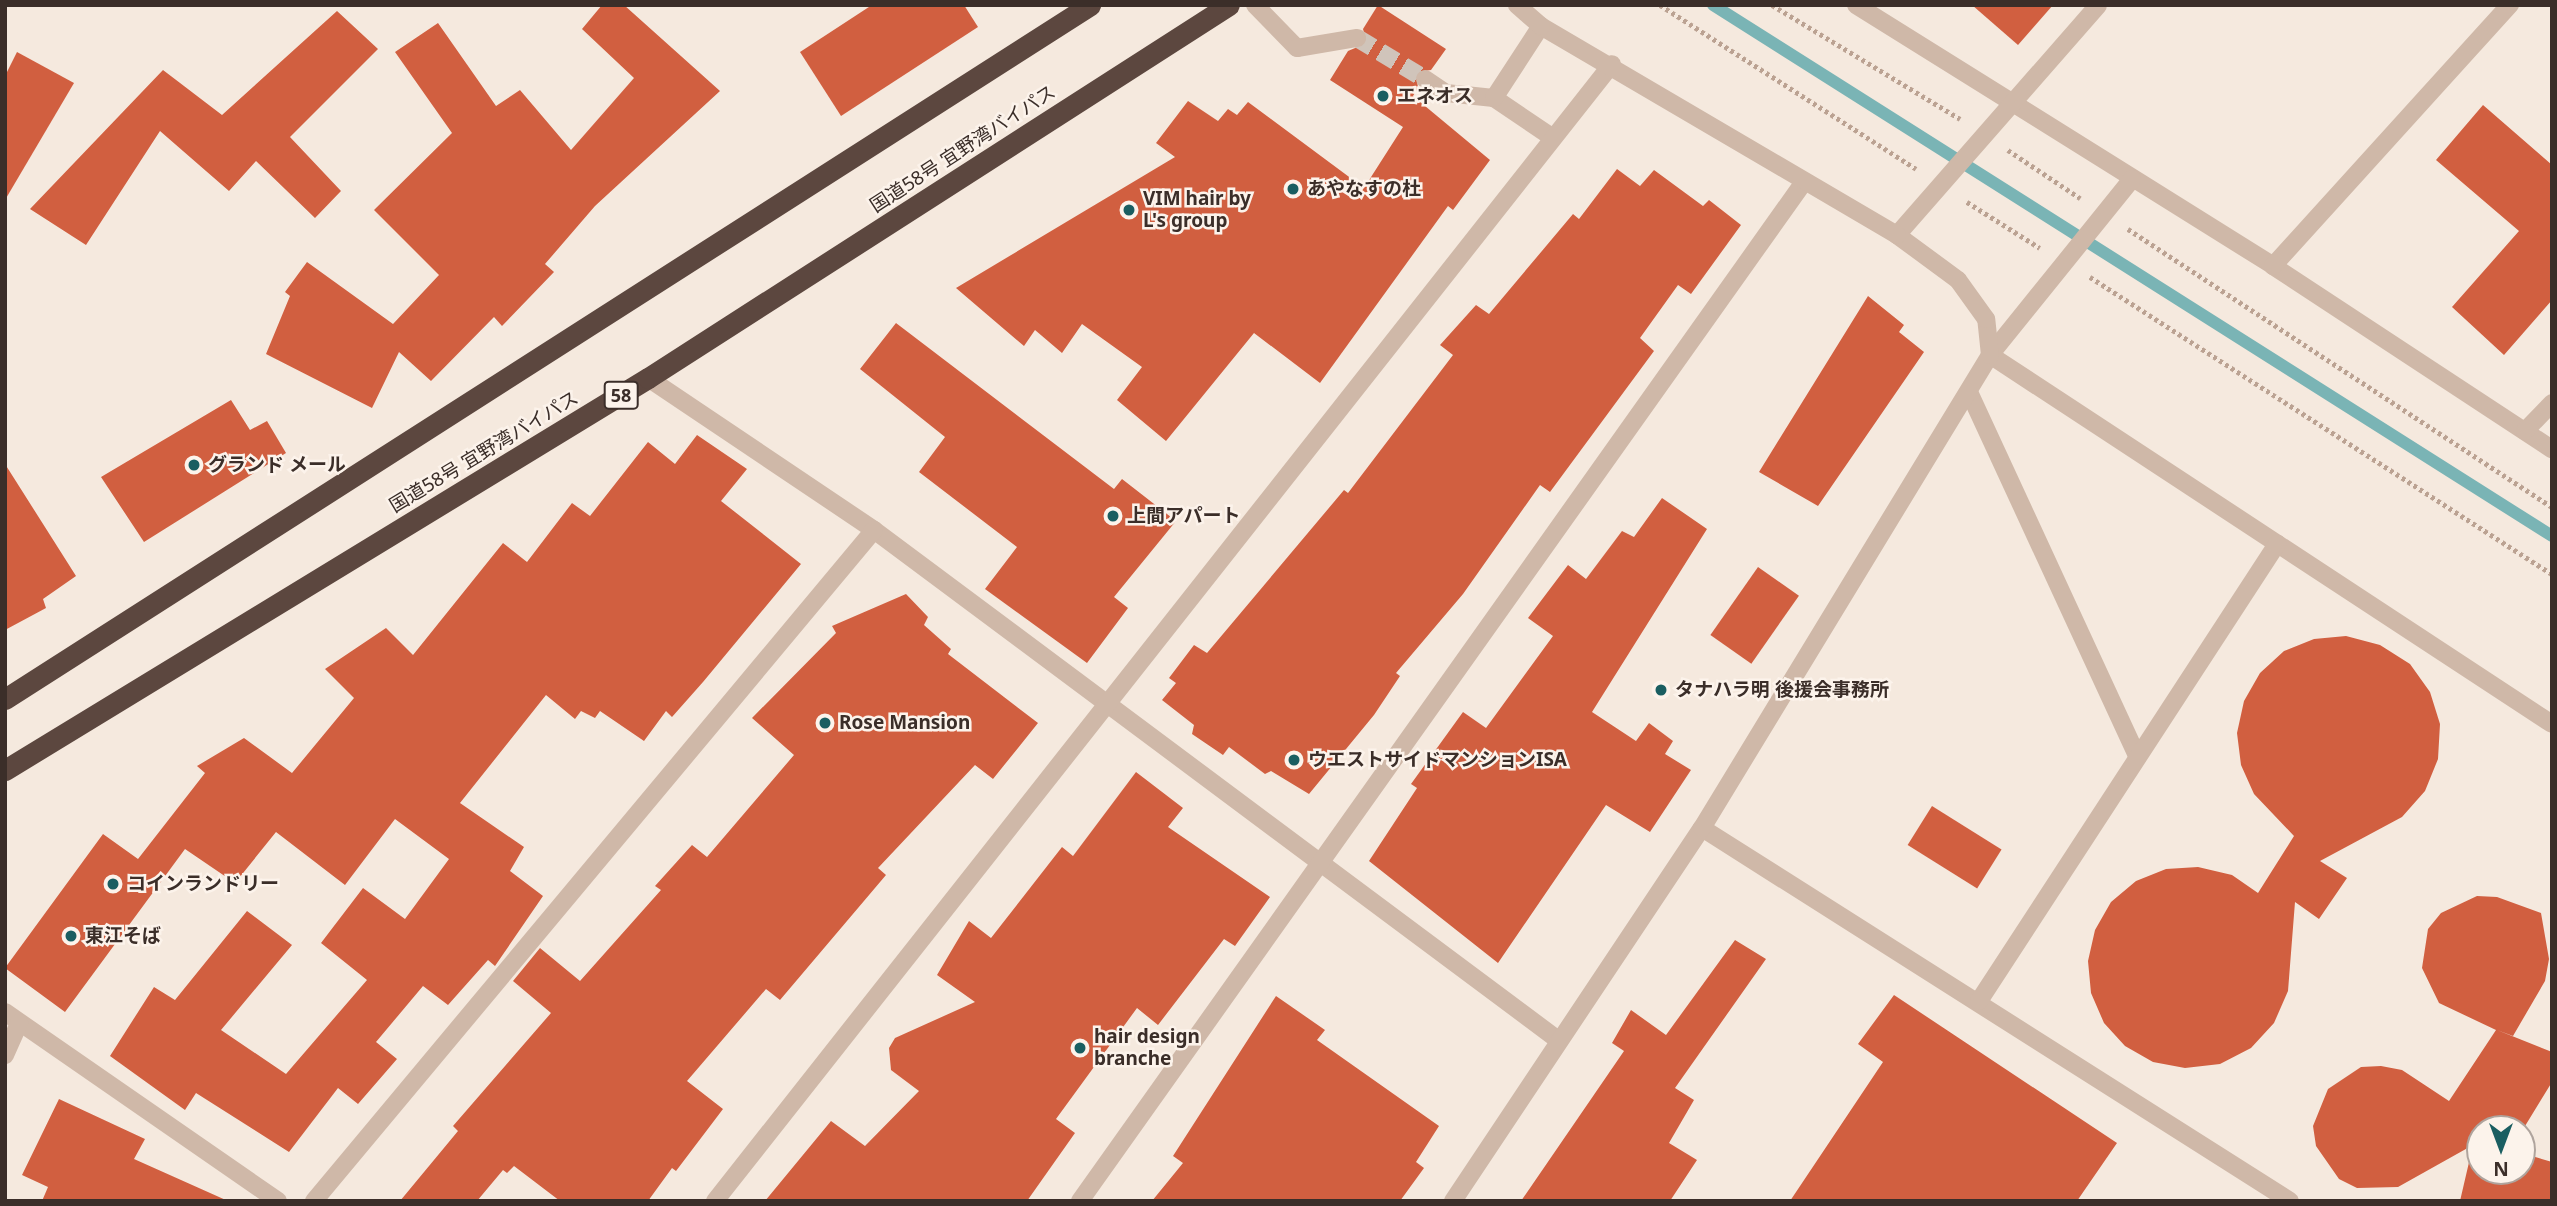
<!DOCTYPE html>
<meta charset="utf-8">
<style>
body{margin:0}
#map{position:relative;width:2557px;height:1206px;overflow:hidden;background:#f5e9de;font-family:"Noto Sans","Noto Sans JP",sans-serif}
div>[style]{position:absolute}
.stream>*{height:12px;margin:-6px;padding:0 6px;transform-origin:6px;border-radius:6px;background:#7ab4b5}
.building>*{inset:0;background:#d15f40;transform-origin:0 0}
.minor-tunnel>*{height:18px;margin-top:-9px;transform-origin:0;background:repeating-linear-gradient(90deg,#d0c4ba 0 18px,transparent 0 27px)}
.path>*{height:4.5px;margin-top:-2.25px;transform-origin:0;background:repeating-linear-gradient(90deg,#bba292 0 3.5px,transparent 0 7px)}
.minor>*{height:18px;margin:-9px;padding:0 9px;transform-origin:9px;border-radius:9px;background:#cfb8a8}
.highway>*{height:21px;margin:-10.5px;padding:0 10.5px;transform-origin:10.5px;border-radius:10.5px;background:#5c473f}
.dots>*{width:19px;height:19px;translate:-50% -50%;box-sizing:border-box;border:4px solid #fcf3eb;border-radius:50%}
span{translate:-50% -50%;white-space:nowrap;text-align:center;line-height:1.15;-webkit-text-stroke:5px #fcf3eb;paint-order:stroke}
.shield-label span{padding:2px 5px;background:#fcf3eb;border:2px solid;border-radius:5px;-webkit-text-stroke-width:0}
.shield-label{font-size:18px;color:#3b2e29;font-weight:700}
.poi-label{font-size:19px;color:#3b2e29;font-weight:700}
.left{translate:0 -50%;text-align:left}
.street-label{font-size:19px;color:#3b2e29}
.frame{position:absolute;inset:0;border:7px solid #3b2e29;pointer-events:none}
.north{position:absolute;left:2466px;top:1115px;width:70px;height:70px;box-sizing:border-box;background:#fcf3eb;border:2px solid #afa49d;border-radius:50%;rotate:180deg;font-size:19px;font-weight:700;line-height:28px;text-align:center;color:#3b2e29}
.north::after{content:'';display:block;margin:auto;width:24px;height:32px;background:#1a5e61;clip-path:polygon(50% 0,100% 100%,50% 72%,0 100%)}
</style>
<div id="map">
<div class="stream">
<i style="left:1713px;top:5px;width:993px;rotate:32.33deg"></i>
</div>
<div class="building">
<i style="clip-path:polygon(602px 5px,624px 5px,720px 91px,595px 206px,545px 264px,554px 272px,502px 326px,494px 317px,431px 381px,399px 352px,372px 408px,266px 354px,290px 296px,285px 292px,307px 262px,393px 324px,439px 275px,374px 210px,452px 133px,395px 52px,438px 23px,496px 106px,520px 90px,571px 150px,634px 78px,582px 29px)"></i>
<i style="clip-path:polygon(872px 5px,964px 5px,978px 27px,841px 116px,800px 52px)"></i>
<i style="clip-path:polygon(1378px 5px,1446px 49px,1431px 70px,1416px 72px,1418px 88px,1413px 96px,1490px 160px,1453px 210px,1448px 206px,1320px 383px,1254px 333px,1166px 441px,1117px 400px,1142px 367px,1082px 324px,1062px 353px,1035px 330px,1024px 346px,956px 288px,1175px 157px,1156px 143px,1188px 101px,1218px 121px,1228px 109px,1237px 115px,1248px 102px,1364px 188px,1403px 127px,1330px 80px,1348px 51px,1367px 43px,1363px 29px)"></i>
<i style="clip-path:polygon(1972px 5px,2053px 5px,2018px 45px)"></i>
<i style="clip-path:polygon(337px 11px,378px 49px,290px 137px,341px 191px,315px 218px,256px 161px,229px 191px,160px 131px,86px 245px,30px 209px,163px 70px,222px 115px)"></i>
<i style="clip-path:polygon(17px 52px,74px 83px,5px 200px,5px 76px)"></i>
<i style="clip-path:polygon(2483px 105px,2552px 165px,2552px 300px,2504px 355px,2452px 307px,2519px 231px,2436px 160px)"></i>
<i style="clip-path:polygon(1617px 169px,1640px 186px,1654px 170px,1703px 206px,1709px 200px,1741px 225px,1691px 294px,1678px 285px,1640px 338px,1654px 351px,1550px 492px,1540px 485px,1463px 594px,1396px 673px,1400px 676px,1374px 715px,1309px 794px,1271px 771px,1265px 774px,1229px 747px,1223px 755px,1192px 734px,1194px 725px,1162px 700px,1176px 683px,1169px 678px,1194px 645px,1207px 653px,1344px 490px,1348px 493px,1453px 355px,1440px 345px,1476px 305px,1489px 314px,1573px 214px,1579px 219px)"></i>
<i style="clip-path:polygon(1868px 296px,1904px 325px,1899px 332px,1924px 352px,1818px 506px,1759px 472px)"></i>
<i style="clip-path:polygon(896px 323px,1114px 489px,1122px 479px,1176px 521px,1114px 597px,1128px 608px,1087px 663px,985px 589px,1017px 547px,919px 472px,945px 437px,860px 369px)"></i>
<i style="clip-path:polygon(231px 400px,250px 430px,267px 421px,286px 453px,144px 542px,101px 477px)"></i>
<i style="clip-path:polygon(697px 435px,747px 469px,721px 501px,801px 564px,703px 682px,672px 717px,666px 711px,644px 741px,600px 711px,595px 718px,581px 711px,575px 719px,546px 695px,460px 803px,524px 847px,510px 871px,543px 896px,495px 966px,488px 960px,448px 1005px,423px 986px,376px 1042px,397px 1059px,358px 1104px,338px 1088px,289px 1152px,196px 1093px,185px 1110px,110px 1056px,154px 987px,175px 1000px,247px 911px,292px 945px,221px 1030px,286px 1074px,367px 980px,321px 943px,363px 888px,405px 919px,449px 859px,395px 819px,345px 885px,276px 832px,235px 883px,185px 849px,65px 1012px,5px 968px,103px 834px,138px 859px,205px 773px,197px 766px,244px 738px,292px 773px,354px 698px,325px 669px,386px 628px,413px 655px,503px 543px,527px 562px,572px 503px,590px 516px,648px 442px,675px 464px)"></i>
<i style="clip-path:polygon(5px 464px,76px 576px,43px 599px,46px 608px,5px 630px)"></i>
<i style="clip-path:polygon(1662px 498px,1707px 529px,1592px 712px,1636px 741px,1649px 723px,1673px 741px,1665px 754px,1691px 770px,1650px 832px,1606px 805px,1498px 963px,1369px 861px,1417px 788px,1411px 784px,1463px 712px,1486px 728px,1553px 636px,1528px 618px,1568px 565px,1586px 579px,1622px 531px,1634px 537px)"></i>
<i style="left:1758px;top:567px;width:50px;height:83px;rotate:35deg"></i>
<i style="clip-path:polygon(906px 594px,928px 617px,924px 625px,951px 649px,948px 654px,1038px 723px,993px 779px,975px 765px,878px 868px,886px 875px,780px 1000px,766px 989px,687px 1081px,723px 1109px,676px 1171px,672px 1168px,648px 1201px,560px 1201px,514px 1166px,507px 1173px,503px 1170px,477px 1201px,400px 1201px,458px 1131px,453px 1126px,551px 1013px,513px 981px,540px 948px,580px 981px,661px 890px,655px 886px,692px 845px,707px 857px,794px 755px,752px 718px,836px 633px,832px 626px)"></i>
<i style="clip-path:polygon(2346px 636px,2380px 645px,2410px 664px,2430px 692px,2440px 724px,2438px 759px,2425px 791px,2402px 817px,2320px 861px,2347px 878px,2319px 919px,2295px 902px,2288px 991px,2274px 1023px,2251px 1048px,2220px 1064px,2185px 1068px,2153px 1062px,2125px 1046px,2104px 1023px,2091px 993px,2088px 961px,2095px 930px,2111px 902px,2136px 881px,2166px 869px,2198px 867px,2232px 875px,2258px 893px,2294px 836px,2254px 794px,2241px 765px,2237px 733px,2244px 701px,2260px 673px,2284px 651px,2314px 639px)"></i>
<i style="clip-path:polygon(1136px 772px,1183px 808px,1168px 827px,1270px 897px,1235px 946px,1224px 939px,1158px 1025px,1137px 1008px,1056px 1119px,1075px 1133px,1027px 1201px,765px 1201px,831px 1121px,865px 1146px,919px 1091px,891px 1070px,889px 1048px,895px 1038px,975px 1002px,937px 975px,969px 921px,991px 938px,1062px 847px,1073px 856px)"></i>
<i style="left:1932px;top:806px;width:82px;height:46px;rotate:32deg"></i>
<i style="clip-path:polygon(2477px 896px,2497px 897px,2541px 913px,2549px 959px,2545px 981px,2513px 1036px,2497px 1030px,2552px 1052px,2552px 1082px,2522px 1131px,2480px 1129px,2480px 1171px,2522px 1171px,2522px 1153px,2552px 1162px,2552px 1201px,2460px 1201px,2473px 1145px,2398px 1187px,2357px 1188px,2339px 1179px,2316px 1146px,2313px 1126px,2328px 1089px,2361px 1067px,2381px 1066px,2402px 1070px,2449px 1101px,2496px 1030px,2439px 1003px,2422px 968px,2428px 929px,2441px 913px)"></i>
<i style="clip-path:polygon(1735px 940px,1766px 959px,1675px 1088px,1694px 1100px,1669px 1143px,1697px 1160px,1670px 1201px,1521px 1201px,1624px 1051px,1612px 1043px,1631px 1010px,1666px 1035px)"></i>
<i style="clip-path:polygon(1894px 995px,2117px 1143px,2077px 1201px,1790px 1201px,1883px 1062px,1858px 1044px)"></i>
<i style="clip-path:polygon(1276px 996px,1325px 1030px,1317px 1040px,1439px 1126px,1416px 1162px,1424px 1168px,1400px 1201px,1152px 1201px,1183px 1163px,1173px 1156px)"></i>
<i style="clip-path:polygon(59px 1099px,145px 1139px,134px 1159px,228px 1201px,42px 1201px,48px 1187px,22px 1175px)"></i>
</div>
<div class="minor-tunnel">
<i style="left:1357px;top:38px;width:79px;rotate:31.1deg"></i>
</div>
<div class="path">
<i style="left:1660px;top:5px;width:304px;rotate:32.6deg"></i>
<i style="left:1772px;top:5px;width:220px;rotate:31.2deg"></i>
<i style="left:2008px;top:150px;width:87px;rotate:33.7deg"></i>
<i style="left:1967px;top:202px;width:86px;rotate:32.2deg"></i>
<i style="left:2128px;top:229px;width:507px;rotate:33.25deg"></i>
<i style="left:2090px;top:277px;width:549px;rotate:32.74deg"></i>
</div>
<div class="minor">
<i style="left:1255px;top:5px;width:60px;rotate:45.7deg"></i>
<i style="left:1297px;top:48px;width:61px;rotate:-9.5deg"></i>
<i style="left:1856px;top:5px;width:492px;rotate:32deg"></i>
<i style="left:2273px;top:266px;width:334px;rotate:33.3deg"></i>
<i style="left:1425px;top:79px;width:25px;rotate:34deg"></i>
<i style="left:1446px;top:93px;width:48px;rotate:5.9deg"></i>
<i style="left:1494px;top:98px;width:71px;rotate:34.1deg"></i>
<i style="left:1494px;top:98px;width:86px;rotate:-56.9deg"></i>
<i style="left:2132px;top:179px;width:226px;rotate:128.9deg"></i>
<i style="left:1990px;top:355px;width:672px;rotate:33.29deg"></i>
<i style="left:1897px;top:235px;width:305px;rotate:-48.8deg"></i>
<i style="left:2273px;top:266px;width:353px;rotate:-47.8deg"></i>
<i style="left:648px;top:378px;width:272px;rotate:33.9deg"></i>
<i style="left:874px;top:530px;width:852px;rotate:36.7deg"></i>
<i style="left:1969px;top:392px;width:402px;rotate:65.2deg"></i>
<i style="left:2525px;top:431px;width:39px;rotate:-46deg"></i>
<i style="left:1702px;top:828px;width:696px;rotate:32.39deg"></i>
<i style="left:1979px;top:1001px;width:546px;rotate:-56.89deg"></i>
<i style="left:5px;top:1012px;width:332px;rotate:34.7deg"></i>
<i style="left:5px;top:1055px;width:35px;rotate:-66deg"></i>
<i style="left:314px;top:1201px;width:874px;rotate:-50.15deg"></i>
<i style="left:715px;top:1201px;width:1448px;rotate:-51.73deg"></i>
<i style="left:1080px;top:1201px;width:1250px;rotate:-54.61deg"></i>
<i style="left:1453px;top:1201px;width:448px;rotate:-56.3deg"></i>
<i style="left:1702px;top:828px;width:554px;rotate:-58.66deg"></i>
<i style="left:1990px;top:355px;width:36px;rotate:-96deg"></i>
<i style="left:1986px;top:319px;width:48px;rotate:-125.7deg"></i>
<i style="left:1958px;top:280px;width:76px;rotate:-143.6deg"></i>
<i style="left:1897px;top:235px;width:413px;rotate:-149.6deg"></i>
<i style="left:1541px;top:26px;width:32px;rotate:-139deg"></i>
</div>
<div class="highway">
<i style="left:5px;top:699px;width:1288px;rotate:-32.6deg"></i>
<i style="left:5px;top:770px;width:753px;rotate:-31.37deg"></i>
<i style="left:648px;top:378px;width:690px;rotate:-32.7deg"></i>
</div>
<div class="dots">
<i style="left:1383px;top:96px;background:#1a5e61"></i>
<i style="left:1293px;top:189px;background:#1a5e61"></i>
<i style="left:1129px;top:210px;background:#1a5e61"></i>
<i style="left:194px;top:465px;background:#1a5e61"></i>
<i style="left:1113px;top:516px;background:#1a5e61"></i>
<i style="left:1661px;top:690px;background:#1a5e61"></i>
<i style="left:825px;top:723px;background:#1a5e61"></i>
<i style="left:1294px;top:760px;background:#1a5e61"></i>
<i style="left:113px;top:884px;background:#1a5e61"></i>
<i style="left:71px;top:936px;background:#1a5e61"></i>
<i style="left:1080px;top:1048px;background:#1a5e61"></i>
</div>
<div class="shield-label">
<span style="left:621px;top:395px">58</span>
</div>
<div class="poi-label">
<span class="left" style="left:1397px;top:96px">エネオス</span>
<span class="left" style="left:1307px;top:189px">あやなすの杜</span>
<span class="left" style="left:1143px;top:210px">VIM hair by<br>L's group</span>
<span class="left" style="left:208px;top:465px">グランド メール</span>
<span class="left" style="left:1127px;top:516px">上間アパート</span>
<span class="left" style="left:1675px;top:690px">タナハラ明 後援会事務所</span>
<span class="left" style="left:839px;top:723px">Rose Mansion</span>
<span class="left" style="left:1308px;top:760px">ウエストサイドマンションISA</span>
<span class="left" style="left:127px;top:884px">コインランドリー</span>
<span class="left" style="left:85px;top:936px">東江そば</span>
<span class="left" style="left:1094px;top:1048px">hair design<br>branche</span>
</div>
<div class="street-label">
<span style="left:963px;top:149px;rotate:-33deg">国道58号 宜野湾バイパス</span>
<span style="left:484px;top:452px;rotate:-31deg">国道58号 宜野湾バイパス</span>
</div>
<div class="frame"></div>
<div class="north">N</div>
</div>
